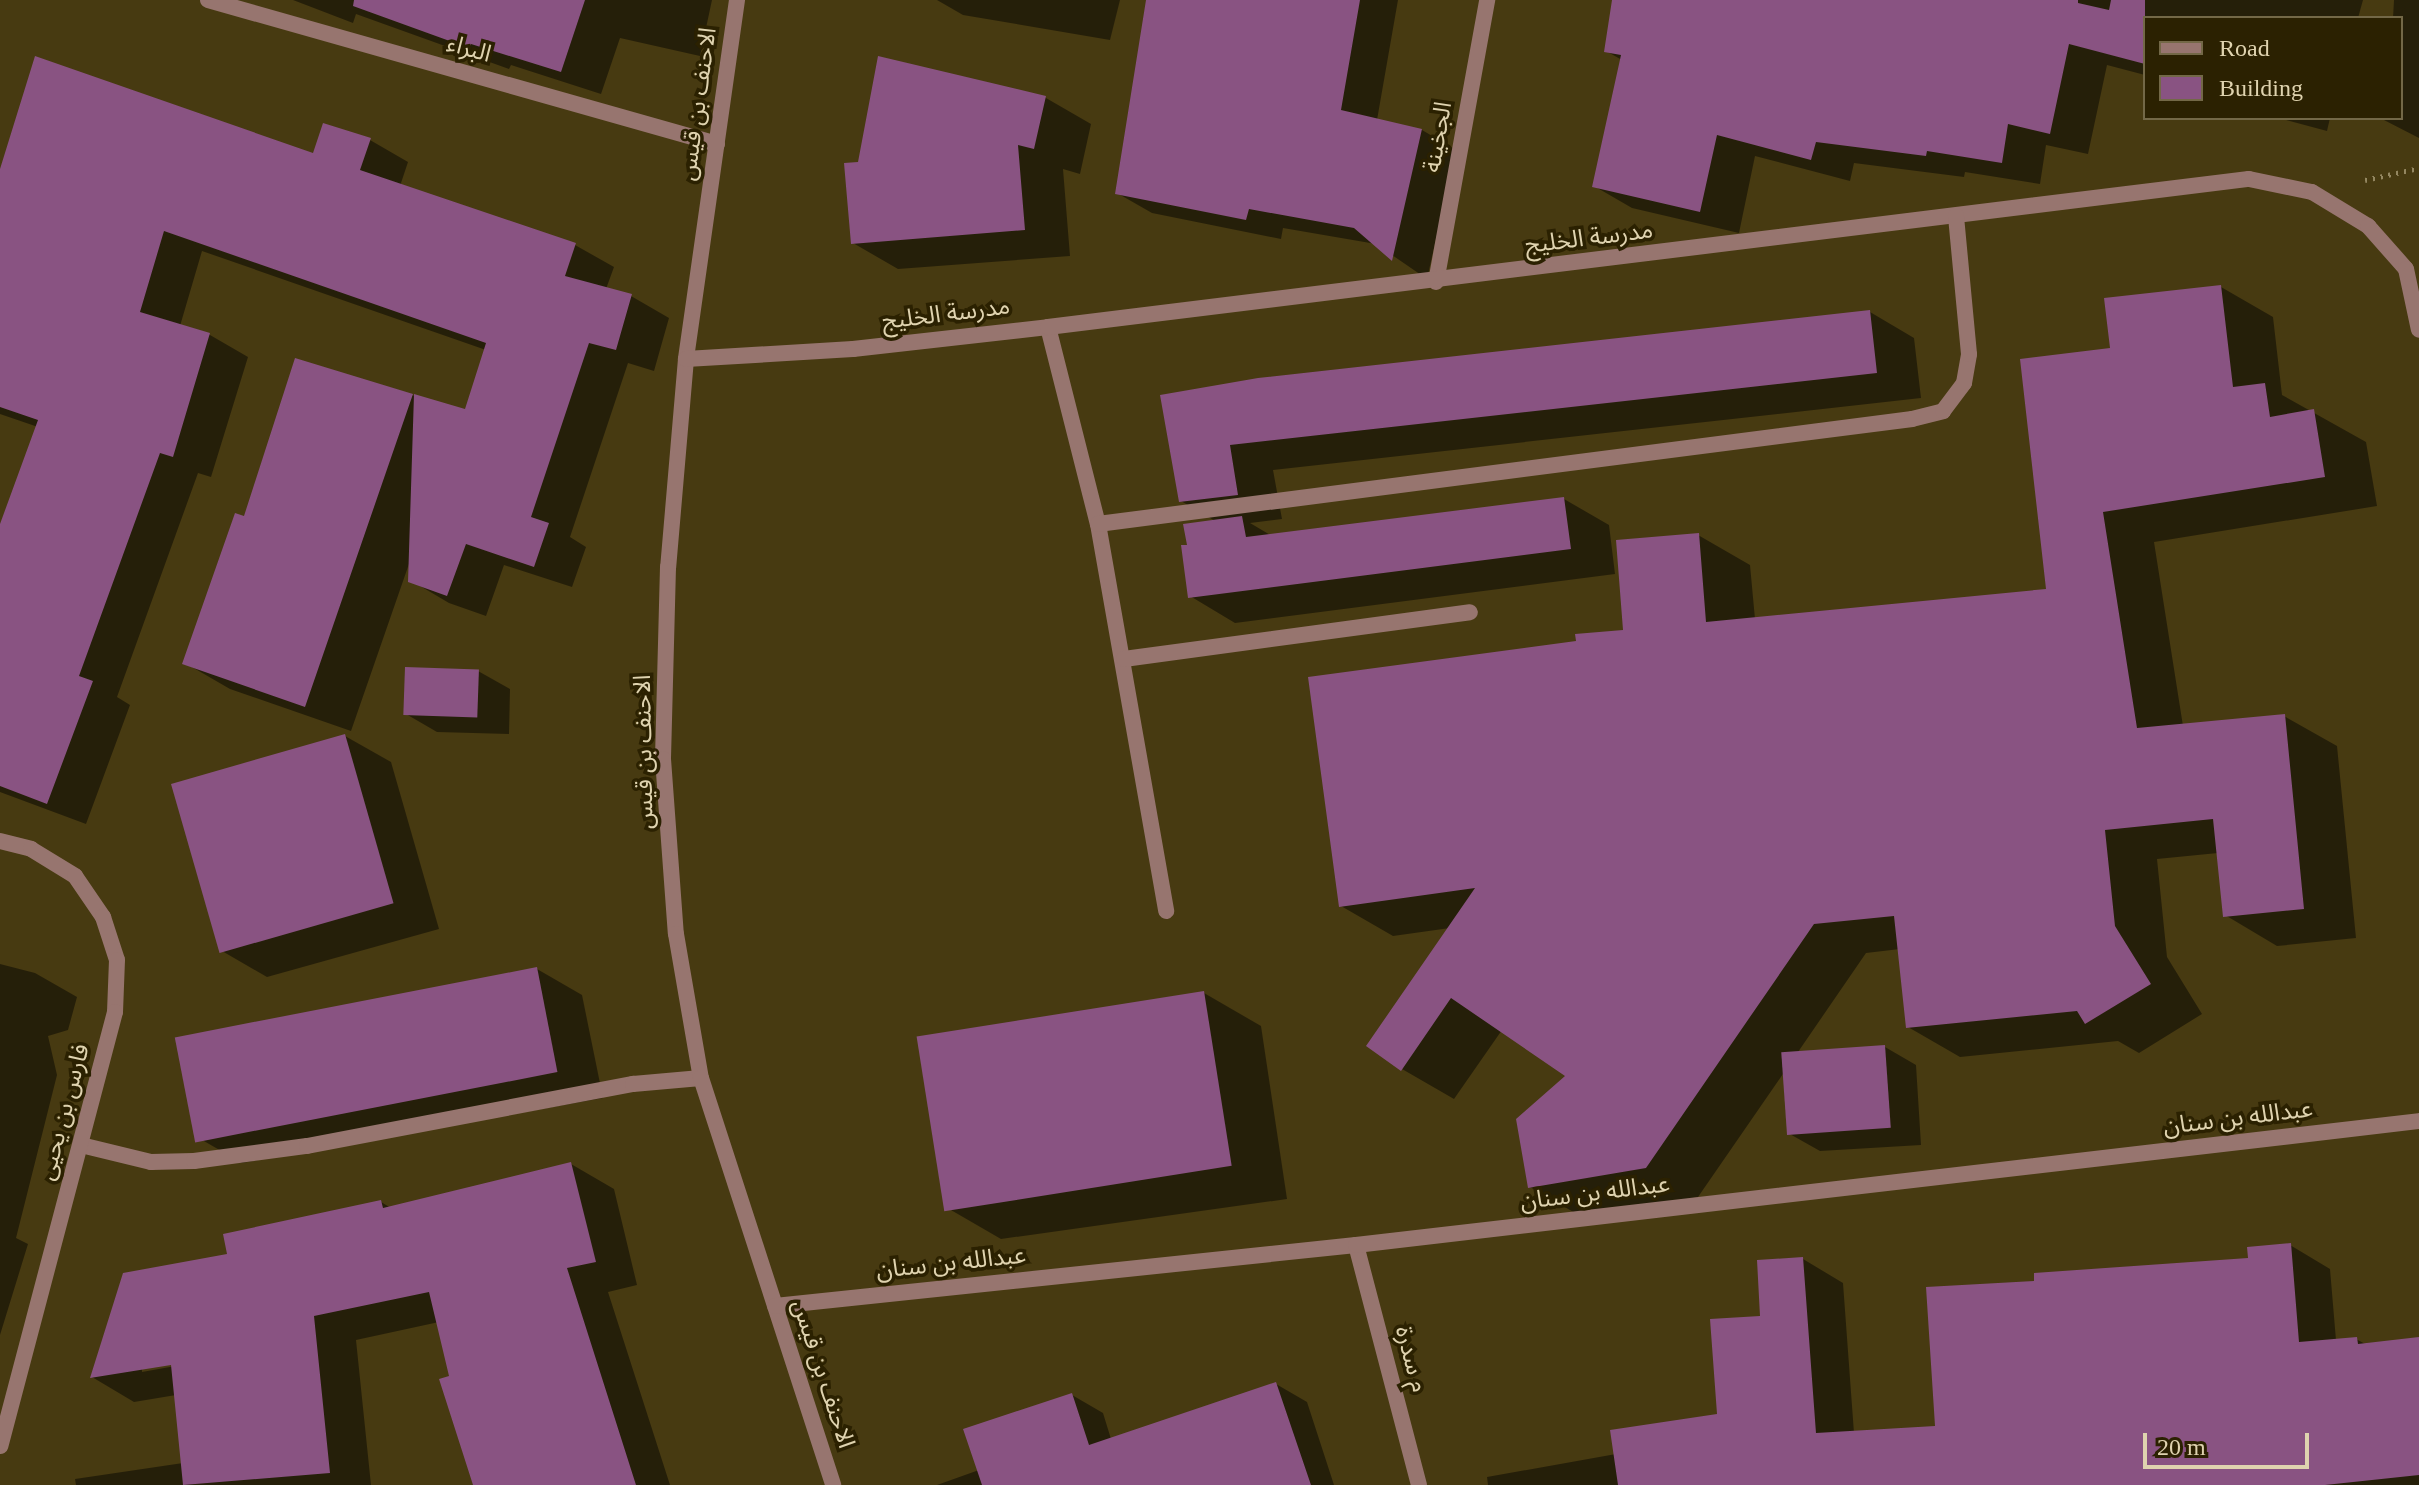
<!DOCTYPE html>
<meta charset="utf-8">
<style>
body{margin:0}
#map{position:relative;width:2419px;height:1485px;overflow:hidden;background:#473a11;font-family:"Times New Roman","Noto Sans Arabic",serif}
div>[style]{position:absolute}
.shadow>*{inset:0;background:#0007}
.building>*{inset:0;background:#895382;transform-origin:0 0}
.path>*{height:5px;margin-top:-2.5px;transform-origin:0;background:repeating-linear-gradient(90deg,#948761 0 2px,transparent 0 8px)}
.service>*{height:16px;margin:-8px;padding:0 8px;transform-origin:8px;border-radius:8px;background:#97756f}
.minor>*{height:16px;margin:-8px;padding:0 8px;transform-origin:8px;border-radius:8px;background:#97756f}
span{translate:-50% -50%;white-space:nowrap;text-align:center;line-height:1.15;-webkit-text-stroke:7px #2b2101;paint-order:stroke}
.street-label{font-size:24px;color:#dfd3af}
.legend{position:absolute;left:2143px;top:16px;width:260px;height:104px;box-sizing:border-box;background:#2b2101;border:2px solid #736847;margin:0;padding:10px 14px;list-style:none;font-size:24px;color:#dfd3af}
.legend li{display:flex;align-items:center;gap:16px;height:40px}
.legend b{width:40px;border:2px solid #736847}
.scale{position:absolute;left:2143px;top:1433px;width:166px;height:36px;box-sizing:border-box;border:4px solid #dfd3af;border-top:0;padding-left:10px;font-size:24px;line-height:28px;white-space:nowrap;color:#dfd3af;-webkit-text-stroke:6px #2b2101;paint-order:stroke}
</style>
<div id="map">
<div class="shadow">
<i style="clip-path:polygon(293px 0,712px 0,700px 56px,620px 38px,601px 94px,511px 65px,509px 69px,356px 14px,353px 23px)"></i>
<i style="clip-path:polygon(937px 0,1120px 0,1110px 40px,963px 15px)"></i>
<i style="clip-path:polygon(1148px 0,1398px 0,1377px 120px,1422px 130px,1456px 150px,1427px 279px,1376px 244px,1283px 228px,1281px 239px,1152px 213px,1117px 193px)"></i>
<i style="clip-path:polygon(1614px 0,2363px 0,2358px 18px,2145px 18px,2145px 75px,2107px 65px,2088px 154px,2046px 145px,2040px 184px,1965px 172px,1964px 177px,1854px 163px,1850px 181px,1755px 156px,1739px 233px,1632px 208px,1594px 186px,1622px 60px,1606px 51px)"></i>
<i style="clip-path:polygon(2394px 0,2419px 0,2419px 138px,2382px 119px,2401px 118px,2401px 18px,2393px 18px)"></i>
<i style="clip-path:polygon(1046px 98px,1091px 124px,1080px 174px,1063px 169px,1070px 256px,898px 269px,853px 243px,860px 164px)"></i>
<i style="clip-path:polygon(2279px 118px,2330px 118px,2327px 131px)"></i>
<i style="clip-path:polygon(370px 140px,408px 162px,400px 186px,575px 245px,614px 267px,606px 289px,631px 296px,669px 318px,654px 371px,628px 363px,570px 537px,586px 547px,572px 587px,504px 565px,486px 616px,449px 603px,410px 580px,410px 561px,351px 731px,230px 689px,185px 663px,246px 519px,296px 361px,466px 411px,486px 350px,202px 251px,180px 326px,210px 335px,248px 357px,211px 477px,198px 473px,117px 697px,130px 705px,86px 824px,0 792px,0 530px,38px 427px,0 414px,0 176px,315px 156px)"></i>
<i style="clip-path:polygon(2221px 287px,2273px 317px,2282px 395px,2366px 442px,2377px 506px,2154px 542px,2183px 726px,2284px 716px,2337px 746px,2356px 938px,2277px 946px,2225px 915px,2218px 853px,2157px 859px,2167px 957px,2202px 1014px,2139px 1053px,2118px 1041px,1960px 1057px,1908px 1027px,1900px 949px,1866px 953px,1798px 1052px,1885px 1047px,1916px 1065px,1921px 1145px,1820px 1151px,1788px 1133px,1785px 1071px,1698px 1197px,1582px 1217px,1530px 1187px,1568px 1076px,1502px 1030px,1454px 1099px,1402px 1069px,1450px 928px,1393px 936px,1341px 906px,1578px 643px,1625px 631px,1698px 535px,1750px 565px,1755px 619px,2048px 591px,2112px 350px)"></i>
<i style="clip-path:polygon(1870px 312px,1914px 338px,1921px 398px,1273px 470px,1282px 519px,1250px 523px,1272px 536px,1564px 499px,1609px 525px,1615px 574px,1235px 623px,1190px 596px,1189px 546px,1217px 522px,1181px 501px,1162px 397px)"></i>
<i style="clip-path:polygon(478px 671px,510px 689px,509px 734px,437px 732px,406px 714px)"></i>
<i style="clip-path:polygon(345px 736px,391px 762px,439px 929px,267px 977px,222px 951px)"></i>
<i style="clip-path:polygon(0 964px,35px 973px,77px 997px,68px 1030px,48px 1036px,57px 1075px,16px 1238px,28px 1244px,0 1335px)"></i>
<i style="clip-path:polygon(537px 969px,582px 995px,603px 1098px,242px 1163px,197px 1137px)"></i>
<i style="clip-path:polygon(1204px 993px,1261px 1026px,1287px 1199px,1001px 1239px,944px 1206px)"></i>
<i style="clip-path:polygon(evenodd,571px 1164px,614px 1189px,637px 1285px,608px 1292px,670px 1485px,475px 1485px,439px 1322px,356px 1340px,371px 1485px,76px 1485px,75px 1479px,183px 1463px,176px 1395px,134px 1402px,92px 1377px,230px 1256px,381px 1202px,391px 1208px,571px 1164px,181px 1361px,181px 1365px,142px 1372px,142px 1368px,181px 1361px)"></i>
<i style="clip-path:polygon(2290px 1245px,2330px 1269px,2336px 1340px,2356px 1339px,2367px 1345px,2419px 1339px,2419px 1485px,1488px 1485px,1487px 1477px,1616px 1454px,1719px 1416px,1762px 1317px,1803px 1259px,1843px 1283px,1854px 1433px,1937px 1428px,2036px 1282px,2250px 1260px)"></i>
<i style="clip-path:polygon(1276px 1384px,1307px 1402px,1334px 1485px,937px 1485px,979px 1470px,1072px 1395px,1103px 1413px,1111px 1439px)"></i>
</div>
<div class="building">
<i style="clip-path:polygon(354px 0,585px 0,561px 72px,471px 44px,469px 48px,353px 6px)"></i>
<i style="clip-path:polygon(1146px 0,1360px 0,1341px 110px,1422px 129px,1392px 261px,1354px 228px,1249px 209px,1246px 220px,1115px 194px)"></i>
<i style="clip-path:polygon(1612px 0,2078px 0,2078px 3px,2109px 10px,2111px 0,2145px 0,2145px 64px,2069px 44px,2050px 134px,2008px 124px,2002px 163px,1927px 151px,1926px 156px,1816px 142px,1811px 160px,1717px 135px,1700px 212px,1592px 187px,1621px 55px,1604px 52px)"></i>
<i style="clip-path:polygon(35px 56px,313px 153px,323px 123px,371px 138px,360px 170px,576px 243px,565px 276px,632px 294px,616px 350px,589px 343px,531px 517px,549px 523px,534px 567px,466px 544px,447px 596px,408px 582px,414px 394px,465px 409px,486px 343px,164px 231px,140px 312px,210px 333px,173px 457px,160px 453px,79px 676px,93px 681px,47px 804px,0 786px,0 524px,38px 420px,0 407px,0 169px)"></i>
<i style="clip-path:polygon(878px 56px,1046px 96px,1034px 149px,1018px 145px,1025px 230px,851px 244px,844px 163px,858px 162px)"></i>
<i style="clip-path:polygon(2221px 285px,2233px 387px,2265px 383px,2270px 417px,2314px 409px,2325px 477px,2103px 512px,2137px 728px,2285px 714px,2304px 909px,2223px 917px,2213px 819px,2105px 830px,2115px 926px,2151px 984px,2085px 1024px,2077px 1011px,1906px 1028px,1894px 916px,1814px 924px,1646px 1168px,1528px 1188px,1516px 1119px,1565px 1076px,1451px 998px,1401px 1071px,1366px 1046px,1475px 888px,1339px 907px,1308px 677px,1576px 641px,1575px 634px,1623px 630px,1616px 540px,1699px 533px,1706px 622px,2046px 589px,2020px 359px,2110px 348px,2104px 298px)"></i>
<i style="clip-path:polygon(1870px 310px,1877px 373px,1230px 445px,1238px 495px,1179px 502px,1160px 395px,1258px 378px)"></i>
<i style="clip-path:polygon(295px 358px,413px 394px,305px 707px,182px 664px,235px 513px,244px 516px)"></i>
<i style="clip-path:polygon(1564px 497px,1571px 549px,1188px 598px,1181px 545px,1187px 545px,1183px 524px,1242px 516px,1246px 537px)"></i>
<i style="left:405px;top:667px;width:74px;height:48px;rotate:2deg"></i>
<i style="left:345px;top:734px;width:176px;height:181px;rotate:74deg"></i>
<i style="left:537px;top:967px;width:107px;height:369px;rotate:79deg"></i>
<i style="left:1204px;top:991px;width:177px;height:291px;rotate:81deg"></i>
<i style="left:1885px;top:1045px;width:83px;height:104px;rotate:86deg"></i>
<i style="clip-path:polygon(571px 1162px,596px 1262px,567px 1268px,636px 1485px,473px 1485px,439px 1379px,449px 1376px,429px 1292px,314px 1316px,330px 1473px,183px 1485px,171px 1365px,90px 1378px,123px 1273px,227px 1254px,223px 1234px,381px 1200px,383px 1208px)"></i>
<i style="clip-path:polygon(2291px 1243px,2299px 1342px,2357px 1337px,2358px 1344px,2419px 1337px,2419px 1475px,2325px 1485px,1618px 1485px,1610px 1430px,1717px 1414px,1710px 1319px,1760px 1316px,1757px 1260px,1803px 1257px,1816px 1433px,1935px 1426px,1926px 1287px,2034px 1281px,2034px 1273px,2248px 1258px,2247px 1247px)"></i>
<i style="clip-path:polygon(1276px 1382px,1311px 1485px,982px 1485px,963px 1429px,1072px 1393px,1089px 1445px)"></i>
</div>
<div class="path">
<i style="left:2365px;top:180px;width:55px;rotate:-12.5deg"></i>
</div>
<div class="service">
<i style="left:81px;top:1145px;width:72px;rotate:13.7deg"></i>
<i style="left:151px;top:1162px;width:43px;rotate:-1.3deg"></i>
<i style="left:194px;top:1161px;width:114px;rotate:-7.6deg"></i>
<i style="left:307px;top:1146px;width:332px;rotate:-10.8deg"></i>
<i style="left:633px;top:1084px;width:68px;rotate:-5deg"></i>
</div>
<div class="minor">
<i style="left:208px;top:0;width:529px;rotate:15.8deg"></i>
<i style="left:737px;top:0;width:363px;rotate:98.1deg"></i>
<i style="left:686px;top:359px;width:209px;rotate:94.9deg"></i>
<i style="left:668px;top:567px;width:192px;rotate:91.5deg"></i>
<i style="left:663px;top:759px;width:175px;rotate:85.8deg"></i>
<i style="left:676px;top:934px;width:146px;rotate:80.2deg"></i>
<i style="left:701px;top:1078px;width:428px;rotate:72deg"></i>
<i style="left:1436px;top:282px;width:287px;rotate:-79.7deg"></i>
<i style="left:1048px;top:327px;width:203px;rotate:75.8deg"></i>
<i style="left:1098px;top:524px;width:393px;rotate:80deg"></i>
<i style="left:686px;top:359px;width:167px;rotate:-3.4deg"></i>
<i style="left:853px;top:349px;width:196px;rotate:-6.4deg"></i>
<i style="left:1048px;top:327px;width:1210px;rotate:-7.03deg"></i>
<i style="left:2249px;top:179px;width:64px;rotate:11.7deg"></i>
<i style="left:2312px;top:192px;width:66px;rotate:31.3deg"></i>
<i style="left:2368px;top:226px;width:57px;rotate:48.5deg"></i>
<i style="left:2406px;top:269px;width:62px;rotate:78deg"></i>
<i style="left:1098px;top:524px;width:821px;rotate:-7.35deg"></i>
<i style="left:1912px;top:419px;width:32px;rotate:-14deg"></i>
<i style="left:1943px;top:411px;width:35px;rotate:-53deg"></i>
<i style="left:1964px;top:383px;width:29px;rotate:-80deg"></i>
<i style="left:1969px;top:354px;width:139px;rotate:-95.4deg"></i>
<i style="left:1124px;top:659px;width:349px;rotate:-7.7deg"></i>
<i style="left:0;top:841px;width:32px;rotate:14deg"></i>
<i style="left:31px;top:849px;width:52px;rotate:31.5deg"></i>
<i style="left:75px;top:876px;width:50px;rotate:55.7deg"></i>
<i style="left:103px;top:917px;width:45px;rotate:72deg"></i>
<i style="left:117px;top:960px;width:52px;rotate:92.2deg"></i>
<i style="left:115px;top:1012px;width:449px;rotate:104.8deg"></i>
<i style="left:1356px;top:1245px;width:248px;rotate:75.3deg"></i>
<i style="left:775px;top:1306px;width:584px;rotate:-5.99deg"></i>
<i style="left:1356px;top:1245px;width:1070px;rotate:-6.65deg"></i>
</div>
<div class="street-label">
<span style="left:469px;top:49px;rotate:16deg">البراء</span>
<span style="left:698px;top:104px;rotate:-82deg">الاحنف بن قيس</span>
<span style="left:1438px;top:137px;rotate:-80deg">الجخينة</span>
<span style="left:1589px;top:238px;rotate:-7deg">مدرسة الخليج</span>
<span style="left:946px;top:314px;rotate:-7deg">مدرسة الخليج</span>
<span style="left:644px;top:752px;rotate:-91deg">الاحنف بن قيس</span>
<span style="left:64px;top:1112px;rotate:-75deg">فارس بن يحيى</span>
<span style="left:2238px;top:1118px;rotate:-7deg">عبدالله بن سنان</span>
<span style="left:1595px;top:1193px;rotate:-7deg">عبدالله بن سنان</span>
<span style="left:951px;top:1263px;rotate:-6deg">عبدالله بن سنان</span>
<span style="left:1411px;top:1359px;rotate:75deg">م سدرة</span>
<span style="left:823px;top:1374px;rotate:72deg">الاحنف بن قيس</span>
</div>
<ul class="legend">
<li><b style="height:10px;background:#97756f"></b>Road</li>
<li><b style="height:22px;background:#895382"></b>Building</li>
</ul>
<div class="scale">20 m</div>
</div>
